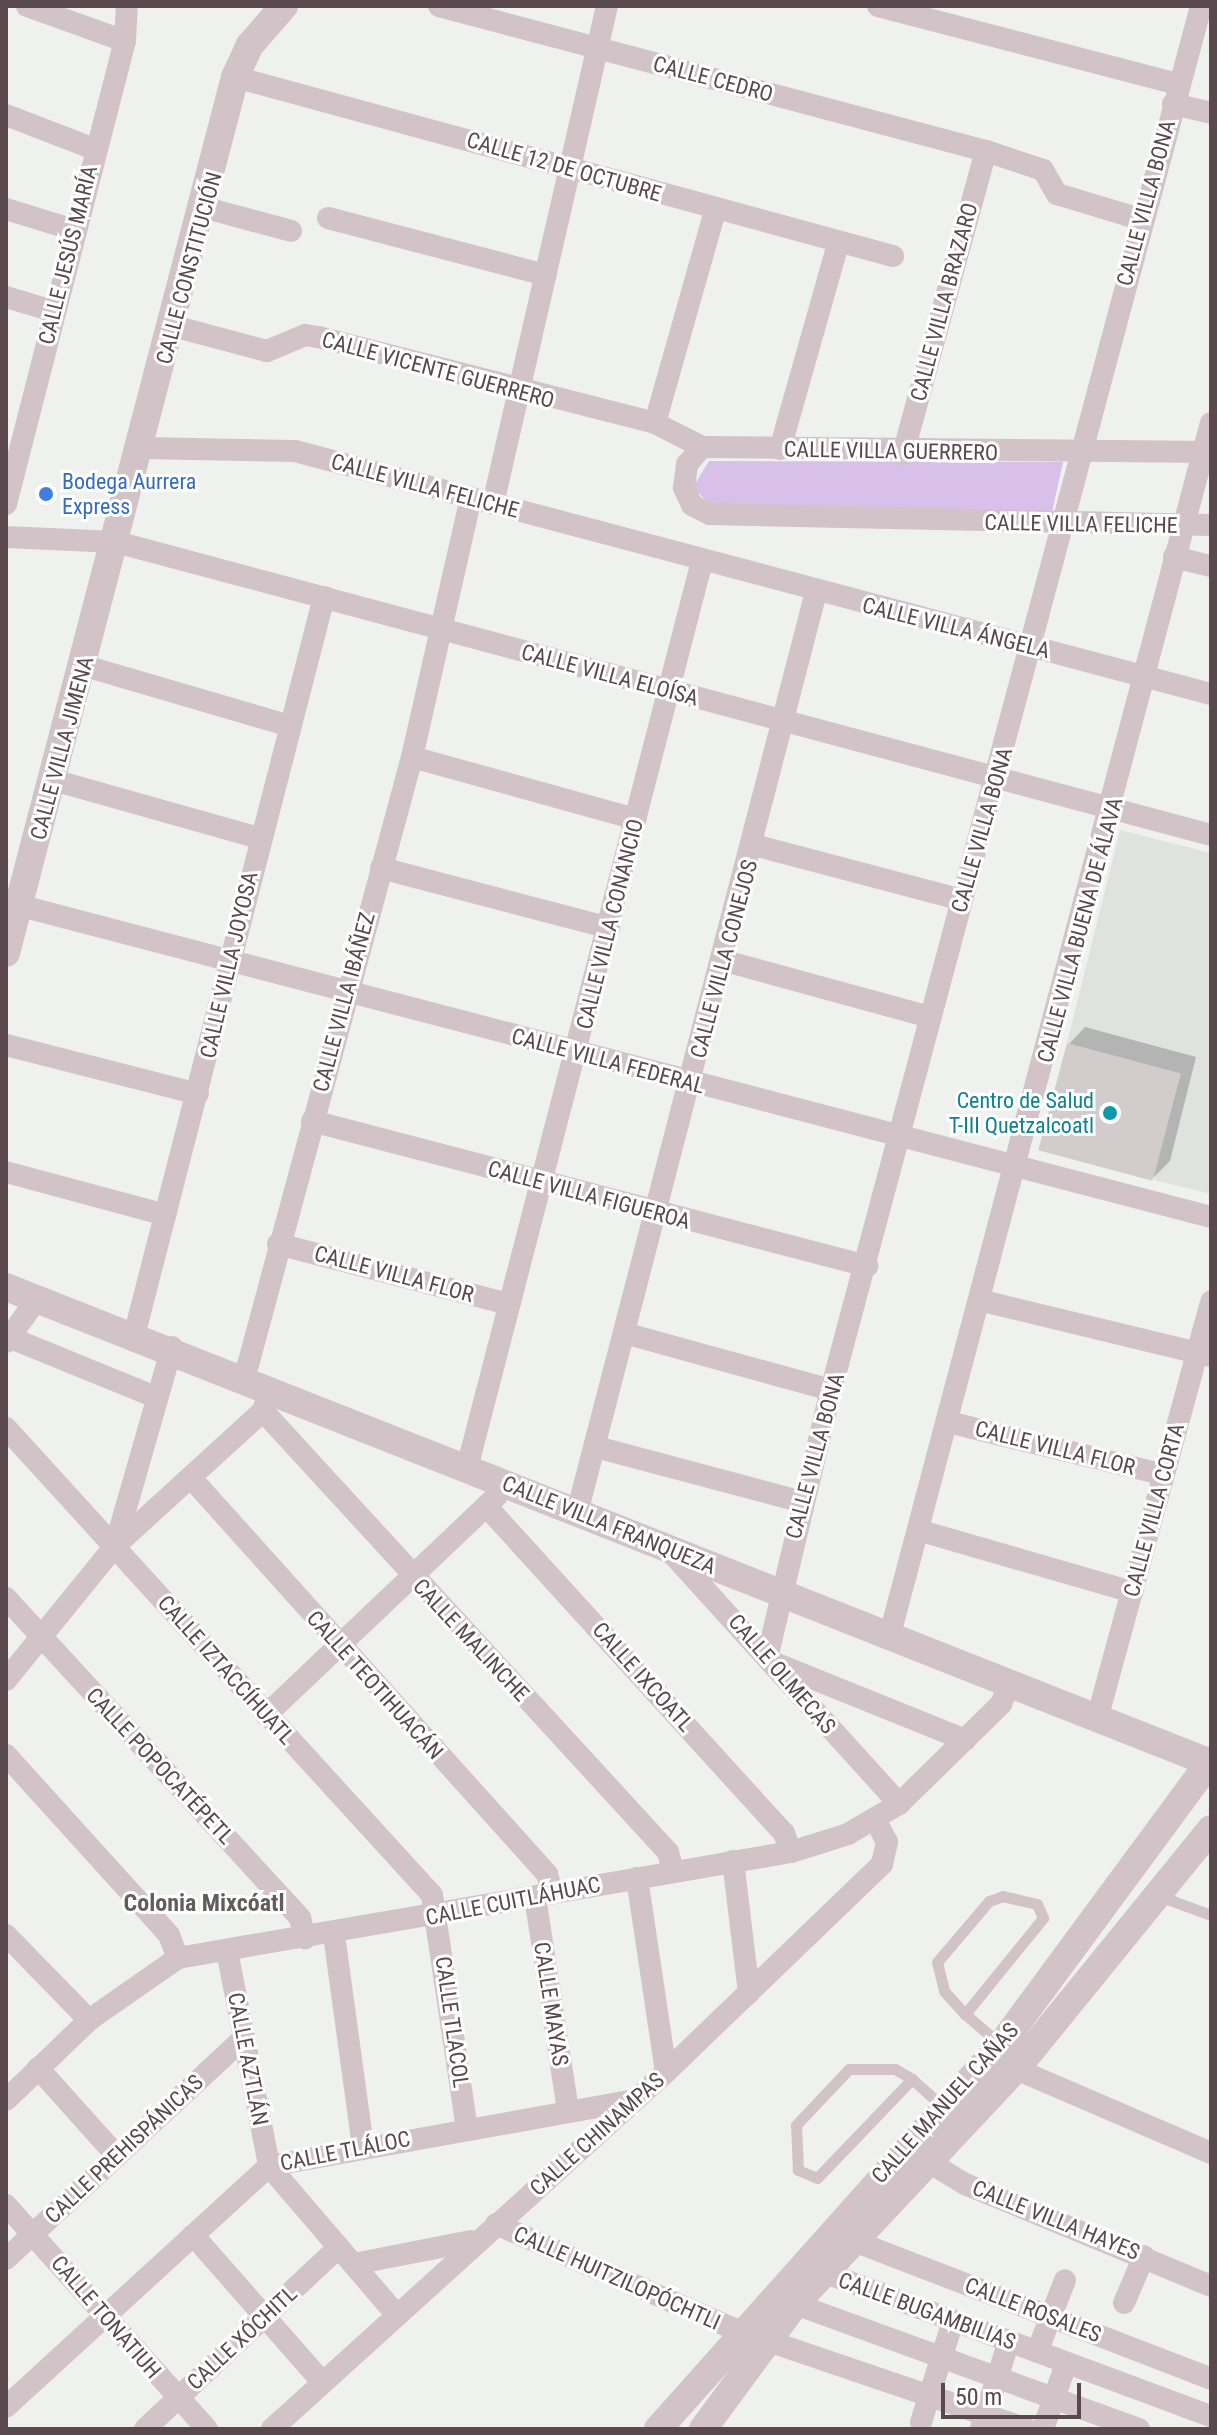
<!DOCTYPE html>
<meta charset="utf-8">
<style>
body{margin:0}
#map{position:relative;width:1217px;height:2435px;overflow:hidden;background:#eff1ef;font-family:"Roboto Condensed",sans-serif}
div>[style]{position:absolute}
.education>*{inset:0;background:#e0e2e0}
.green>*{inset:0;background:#d9c0eb}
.shadow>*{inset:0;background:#0003}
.building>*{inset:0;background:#d3cccd;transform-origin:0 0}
.service>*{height:11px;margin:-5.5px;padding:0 5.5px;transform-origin:5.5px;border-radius:5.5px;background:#d2c3c8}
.minor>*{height:22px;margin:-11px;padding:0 11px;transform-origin:11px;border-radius:11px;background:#d2c3c8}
.tertiary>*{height:28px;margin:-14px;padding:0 14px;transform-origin:14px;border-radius:14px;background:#d2c3c8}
.dots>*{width:22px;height:22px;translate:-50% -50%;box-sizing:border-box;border:4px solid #fff;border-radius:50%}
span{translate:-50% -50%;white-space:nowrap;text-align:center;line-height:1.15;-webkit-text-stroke:6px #fff;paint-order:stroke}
.street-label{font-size:22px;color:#5a484f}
.shop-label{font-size:22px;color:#366cbe}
.left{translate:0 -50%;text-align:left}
.culture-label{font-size:22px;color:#0d838f}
.right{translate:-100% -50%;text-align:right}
.neighbourhood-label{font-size:24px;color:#635c5e;font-weight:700}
.frame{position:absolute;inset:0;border:8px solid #5a484f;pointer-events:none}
.scale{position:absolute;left:941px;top:2383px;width:140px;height:36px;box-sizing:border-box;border:4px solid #5a484f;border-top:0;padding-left:10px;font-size:24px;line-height:28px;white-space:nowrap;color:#5a484f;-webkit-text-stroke:6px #fff;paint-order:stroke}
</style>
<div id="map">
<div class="education">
<i style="clip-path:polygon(1120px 830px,1211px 853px,1211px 1194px,1154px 1180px,1180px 1074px,1067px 1043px)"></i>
</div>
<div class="green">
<i style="clip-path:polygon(709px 461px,1063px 462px,1051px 517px,713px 508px,693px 487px)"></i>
</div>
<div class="shadow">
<i style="clip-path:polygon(1085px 1027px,1196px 1057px,1170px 1161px,1153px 1178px,1069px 1044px)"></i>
</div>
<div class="building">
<i style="left:1067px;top:1043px;width:118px;height:111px;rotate:15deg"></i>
</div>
<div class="service">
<i style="left:1159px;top:1896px;width:55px;rotate:20.1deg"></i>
<i style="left:965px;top:2014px;width:124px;rotate:-50.9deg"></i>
<i style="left:1043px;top:1918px;width:15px;rotate:-113deg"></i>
<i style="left:1037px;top:1904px;width:35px;rotate:-167deg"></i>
<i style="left:1003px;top:1896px;width:15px;rotate:160deg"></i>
<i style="left:989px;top:1901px;width:80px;rotate:130.4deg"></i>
<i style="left:937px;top:1962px;width:30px;rotate:76deg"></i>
<i style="left:944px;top:1991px;width:31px;rotate:48deg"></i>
<i style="left:965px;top:2014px;width:48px;rotate:40.7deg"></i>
<i style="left:912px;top:2079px;width:137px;rotate:133.8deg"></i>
<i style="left:817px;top:2178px;width:21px;rotate:-157deg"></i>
<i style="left:798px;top:2170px;width:45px;rotate:-92.5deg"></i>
<i style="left:796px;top:2125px;width:77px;rotate:-46.6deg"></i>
<i style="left:849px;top:2069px;width:46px"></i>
<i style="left:895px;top:2069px;width:20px;rotate:30deg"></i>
<i style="left:912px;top:2079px;width:42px;rotate:42.1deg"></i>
</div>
<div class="minor">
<i style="left:27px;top:6px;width:104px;rotate:19.7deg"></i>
<i style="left:439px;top:6px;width:566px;rotate:14.85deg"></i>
<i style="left:986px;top:151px;width:60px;rotate:18.4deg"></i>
<i style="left:1043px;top:170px;width:28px;rotate:60deg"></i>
<i style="left:1057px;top:194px;width:87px;rotate:16.8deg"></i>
<i style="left:878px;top:6px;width:310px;rotate:14.6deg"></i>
<i style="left:235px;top:77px;width:682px;rotate:15.22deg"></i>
<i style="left:1173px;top:104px;width:39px;rotate:13deg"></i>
<i style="left:6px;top:115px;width:94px;rotate:21.1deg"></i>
<i style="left:206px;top:208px;width:88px;rotate:15.1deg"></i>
<i style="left:6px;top:209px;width:68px;rotate:17.1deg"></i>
<i style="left:328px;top:218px;width:225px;rotate:14.7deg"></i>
<i style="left:6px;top:297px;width:49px;rotate:16.6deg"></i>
<i style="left:173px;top:326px;width:97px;rotate:14.9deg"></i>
<i style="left:267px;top:351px;width:41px;rotate:-22.8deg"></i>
<i style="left:305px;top:335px;width:13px;rotate:9deg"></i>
<i style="left:318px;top:337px;width:348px;rotate:14.3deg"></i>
<i style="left:655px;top:423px;width:53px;rotate:27.1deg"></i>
<i style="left:702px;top:447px;width:509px;rotate:0.56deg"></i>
<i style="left:655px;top:423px;width:220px;rotate:-74.2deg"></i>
<i style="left:702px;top:447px;width:23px;rotate:131deg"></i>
<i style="left:687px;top:464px;width:24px;rotate:97deg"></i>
<i style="left:684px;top:488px;width:19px;rotate:65deg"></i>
<i style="left:692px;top:505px;width:20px;rotate:27deg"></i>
<i style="left:710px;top:514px;width:501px;rotate:1.26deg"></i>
<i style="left:143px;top:448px;width:152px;rotate:1.1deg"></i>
<i style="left:295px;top:451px;width:948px;rotate:14.86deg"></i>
<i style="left:780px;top:449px;width:213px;rotate:-74.2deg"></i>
<i style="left:903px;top:454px;width:314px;rotate:-74.7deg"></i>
<i style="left:6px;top:504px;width:478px;rotate:-75.6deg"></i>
<i style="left:125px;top:41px;width:35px;rotate:-87deg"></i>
<i style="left:493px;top:504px;width:511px;rotate:-77.11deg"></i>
<i style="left:6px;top:537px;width:110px;rotate:2.6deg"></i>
<i style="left:116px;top:542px;width:1134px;rotate:14.98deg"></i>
<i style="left:1174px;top:557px;width:38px;rotate:14deg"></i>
<i style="left:85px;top:666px;width:214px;rotate:16.3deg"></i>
<i style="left:412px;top:757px;width:232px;rotate:15.5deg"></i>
<i style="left:53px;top:780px;width:214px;rotate:15.7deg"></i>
<i style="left:754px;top:845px;width:215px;rotate:14.8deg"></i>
<i style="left:381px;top:868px;width:236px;rotate:14.7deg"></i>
<i style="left:6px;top:902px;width:1245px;rotate:14.65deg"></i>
<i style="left:725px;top:961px;width:213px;rotate:15.3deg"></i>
<i style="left:6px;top:1045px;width:198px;rotate:14.3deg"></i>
<i style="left:312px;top:1121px;width:574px;rotate:14.64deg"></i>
<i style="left:6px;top:1172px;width:165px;rotate:15.1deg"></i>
<i style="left:278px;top:1244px;width:239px;rotate:14.6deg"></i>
<i style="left:983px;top:1301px;width:234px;rotate:13.6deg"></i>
<i style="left:135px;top:1332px;width:759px;rotate:-75.58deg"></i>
<i style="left:624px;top:1333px;width:215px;rotate:15.4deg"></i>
<i style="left:6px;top:1336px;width:159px;rotate:22.2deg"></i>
<i style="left:6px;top:1342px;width:53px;rotate:-54.2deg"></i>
<i style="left:245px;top:1376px;width:641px;rotate:-74.9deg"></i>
<i style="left:412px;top:757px;width:266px;rotate:-77.2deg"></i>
<i style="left:263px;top:1411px;width:599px;rotate:47.44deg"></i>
<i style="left:668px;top:1852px;width:20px;rotate:75deg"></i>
<i style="left:948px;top:1422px;width:220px;rotate:13.7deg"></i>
<i style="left:6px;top:1428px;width:632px;rotate:47.63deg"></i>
<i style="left:432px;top:1895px;width:236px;rotate:81.5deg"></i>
<i style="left:596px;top:1447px;width:214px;rotate:14.9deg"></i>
<i style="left:467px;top:1468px;width:933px;rotate:-75.47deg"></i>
<i style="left:192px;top:1479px;width:531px;rotate:48.05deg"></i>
<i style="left:547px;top:1874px;width:20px;rotate:75deg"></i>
<i style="left:487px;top:1507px;width:441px;rotate:47.7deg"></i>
<i style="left:784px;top:1833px;width:20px;rotate:70deg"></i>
<i style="left:578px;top:1509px;width:947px;rotate:-75.45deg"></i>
<i style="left:921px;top:1531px;width:220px;rotate:16.1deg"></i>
<i style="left:115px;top:1546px;width:207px;rotate:-74deg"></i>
<i style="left:669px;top:1550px;width:343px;rotate:47.8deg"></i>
<i style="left:6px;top:1598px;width:435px;rotate:47.4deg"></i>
<i style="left:300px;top:1918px;width:21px;rotate:76deg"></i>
<i style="left:889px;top:1638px;width:1257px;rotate:-75.16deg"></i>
<i style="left:768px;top:1654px;width:271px;rotate:-76.6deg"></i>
<i style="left:831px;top:1390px;width:1433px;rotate:-75.03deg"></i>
<i style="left:777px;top:1664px;width:203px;rotate:22deg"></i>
<i style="left:6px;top:1680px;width:173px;rotate:-50.9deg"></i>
<i style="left:115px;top:1546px;width:200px;rotate:-42.4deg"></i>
<i style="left:263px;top:1411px;width:13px;rotate:-72deg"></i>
<i style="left:266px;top:1715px;width:318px;rotate:-43.5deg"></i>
<i style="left:1097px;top:1719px;width:433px;rotate:-74.7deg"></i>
<i style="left:6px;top:1755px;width:243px;rotate:47.8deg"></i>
<i style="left:169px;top:1935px;width:25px;rotate:69deg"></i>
<i style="left:733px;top:1861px;width:133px;rotate:83.1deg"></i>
<i style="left:637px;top:1878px;width:196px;rotate:81.5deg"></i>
<i style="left:535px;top:1897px;width:217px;rotate:81.2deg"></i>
<i style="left:6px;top:1935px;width:119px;rotate:45.7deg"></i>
<i style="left:334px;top:1935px;width:213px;rotate:82.2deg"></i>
<i style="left:227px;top:1951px;width:219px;rotate:78.9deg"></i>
<i style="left:269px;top:2166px;width:194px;rotate:49.4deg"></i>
<i style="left:38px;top:2068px;width:118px;rotate:48.1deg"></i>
<i style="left:1016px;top:2069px;width:212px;rotate:23.3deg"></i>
<i style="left:6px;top:2100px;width:115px;rotate:-43.9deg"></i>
<i style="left:89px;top:2020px;width:108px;rotate:-34.9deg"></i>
<i style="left:178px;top:1958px;width:622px;rotate:-9.81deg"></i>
<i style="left:791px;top:1852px;width:60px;rotate:-17.5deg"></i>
<i style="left:848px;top:1834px;width:59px;rotate:-30.5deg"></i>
<i style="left:899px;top:1804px;width:143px;rotate:-44.4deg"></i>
<i style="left:1001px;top:1704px;width:18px;rotate:-68deg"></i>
<i style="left:916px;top:2154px;width:57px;rotate:31.5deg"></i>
<i style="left:965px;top:2184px;width:266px;rotate:22.5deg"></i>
<i style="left:6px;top:2205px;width:301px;rotate:48.1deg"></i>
<i style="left:496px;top:2224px;width:266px;rotate:23.8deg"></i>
<i style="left:739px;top:2331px;width:304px;rotate:18.8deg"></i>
<i style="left:193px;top:2235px;width:196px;rotate:48.7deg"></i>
<i style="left:854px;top:2241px;width:383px;rotate:21.1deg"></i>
<i style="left:6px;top:2259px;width:322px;rotate:-42.9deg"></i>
<i style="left:354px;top:2264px;width:119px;rotate:-11.1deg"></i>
<i style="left:823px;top:2272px;width:414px;rotate:20.4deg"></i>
<i style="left:1124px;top:2303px;width:51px;rotate:-66.9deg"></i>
<i style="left:795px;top:2304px;width:366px;rotate:20deg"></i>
<i style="left:1037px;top:2352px;width:77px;rotate:-68.7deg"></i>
<i style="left:6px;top:2407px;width:357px;rotate:-42.5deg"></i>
<i style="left:269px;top:2166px;width:366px;rotate:-10.2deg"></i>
<i style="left:921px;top:2422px;width:106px;rotate:-72.4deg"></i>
<i style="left:981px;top:2428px;width:91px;rotate:-72.2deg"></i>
<i style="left:145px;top:2429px;width:266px;rotate:-43.2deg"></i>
<i style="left:272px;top:2429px;width:532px;rotate:-42.18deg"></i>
<i style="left:666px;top:2072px;width:300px;rotate:-43.9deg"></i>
<i style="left:882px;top:1864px;width:23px;rotate:-77deg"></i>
<i style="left:887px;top:1842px;width:24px;rotate:-118deg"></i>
<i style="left:1043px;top:2429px;width:69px;rotate:-70.5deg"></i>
</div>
<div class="tertiary">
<i style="left:6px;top:953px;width:905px;rotate:-75.35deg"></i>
<i style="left:235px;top:77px;width:35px;rotate:-65deg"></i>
<i style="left:250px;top:45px;width:52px;rotate:-48.9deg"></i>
<i style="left:6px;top:1287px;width:1296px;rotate:21.56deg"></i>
<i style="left:658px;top:2429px;width:515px;rotate:-48.23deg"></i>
<i style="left:1001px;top:2045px;width:354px;rotate:-53.6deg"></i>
<i style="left:703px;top:2429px;width:155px;rotate:-53.6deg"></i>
<i style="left:795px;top:2304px;width:323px;rotate:-46.8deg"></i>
<i style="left:1016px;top:2069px;width:309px;rotate:-50.9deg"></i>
</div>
<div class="dots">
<i style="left:46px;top:494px;background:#3f7fe0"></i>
<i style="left:1110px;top:1113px;background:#0f9aa8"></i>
</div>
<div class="street-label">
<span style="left:713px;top:79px;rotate:15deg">CALLE CEDRO</span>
<span style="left:564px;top:167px;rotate:16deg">CALLE 12 DE OCTUBRE</span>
<span style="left:1146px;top:203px;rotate:-75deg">CALLE VILLA BONA</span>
<span style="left:68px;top:255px;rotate:-76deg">CALLE JESÚS MARÍA</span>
<span style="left:189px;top:268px;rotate:-75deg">CALLE CONSTITUCIÓN</span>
<span style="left:944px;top:302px;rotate:-75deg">CALLE VILLA BRAZARO</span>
<span style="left:438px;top:370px;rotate:15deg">CALLE VICENTE GUERRERO</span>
<span style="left:891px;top:451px;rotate:1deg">CALLE VILLA GUERRERO</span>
<span style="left:425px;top:486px;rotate:15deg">CALLE VILLA FELICHE</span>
<span style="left:1081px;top:524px;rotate:1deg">CALLE VILLA FELICHE</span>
<span style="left:956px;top:628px;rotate:14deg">CALLE VILLA ÁNGELA</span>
<span style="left:610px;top:675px;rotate:15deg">CALLE VILLA ELOÍSA</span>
<span style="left:62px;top:748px;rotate:-75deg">CALLE VILLA JIMENA</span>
<span style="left:982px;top:830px;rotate:-74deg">CALLE VILLA BONA</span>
<span style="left:610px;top:924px;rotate:-76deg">CALLE VILLA CONANCIO</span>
<span style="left:1080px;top:930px;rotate:-75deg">CALLE VILLA BUENA DE ÁLAVA</span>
<span style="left:724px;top:959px;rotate:-75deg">CALLE VILLA CONEJOS</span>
<span style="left:229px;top:965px;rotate:-77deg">CALLE VILLA JOYOSA</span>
<span style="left:344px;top:1002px;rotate:-75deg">CALLE VILLA IBÁÑEZ</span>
<span style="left:608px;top:1061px;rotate:15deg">CALLE VILLA FEDERAL</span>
<span style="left:589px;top:1195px;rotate:15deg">CALLE VILLA FIGUEROA</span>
<span style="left:394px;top:1274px;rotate:15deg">CALLE VILLA FLOR</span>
<span style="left:1055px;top:1448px;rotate:14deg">CALLE VILLA FLOR</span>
<span style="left:815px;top:1456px;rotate:-75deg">CALLE VILLA BONA</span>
<span style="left:1154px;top:1510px;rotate:-75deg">CALLE VILLA CORTA</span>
<span style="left:609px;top:1525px;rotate:22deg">CALLE VILLA FRANQUEZA</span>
<span style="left:471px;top:1640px;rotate:47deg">CALLE MALINCHE</span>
<span style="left:226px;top:1670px;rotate:48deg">CALLE IZTACCÍHUATL</span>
<span style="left:782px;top:1674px;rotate:49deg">CALLE OLMECAS</span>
<span style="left:643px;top:1677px;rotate:48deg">CALLE IXCOATL</span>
<span style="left:375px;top:1685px;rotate:48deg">CALLE TEOTIHUACÁN</span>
<span style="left:160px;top:1766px;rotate:47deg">CALLE POPOCATÉPETL</span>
<span style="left:513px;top:1901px;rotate:-11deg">CALLE CUITLÁHUAC</span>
<span style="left:551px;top:2004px;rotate:81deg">CALLE MAYAS</span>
<span style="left:452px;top:2022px;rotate:82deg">CALLE TLACOL</span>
<span style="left:248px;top:2059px;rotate:79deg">CALLE AZTLÁN</span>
<span style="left:945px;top:2103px;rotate:-48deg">CALLE MANUEL CAÑAS</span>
<span style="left:597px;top:2134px;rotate:-42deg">CALLE CHINAMPAS</span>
<span style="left:124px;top:2149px;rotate:-43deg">CALLE PREHISPÁNICAS</span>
<span style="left:345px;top:2151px;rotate:-11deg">CALLE TLÁLOC</span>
<span style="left:1056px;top:2220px;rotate:22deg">CALLE VILLA HAYES</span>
<span style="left:617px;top:2278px;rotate:24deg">CALLE HUITZILOPÓCHTLI</span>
<span style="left:1033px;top:2310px;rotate:21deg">CALLE ROSALES</span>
<span style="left:927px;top:2311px;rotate:20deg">CALLE BUGAMBILIAS</span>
<span style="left:106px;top:2317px;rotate:49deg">CALLE TONATIUH</span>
<span style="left:242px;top:2338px;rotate:-43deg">CALLE XÓCHITL</span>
</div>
<div class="shop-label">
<span class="left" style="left:62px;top:494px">Bodega Aurrera<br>Express</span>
</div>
<div class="culture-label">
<span class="right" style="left:1094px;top:1113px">Centro de Salud<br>T-III Quetzalcoatl</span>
</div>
<div class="neighbourhood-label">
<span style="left:204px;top:1904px">Colonia Mixcóatl</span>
</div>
<div class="frame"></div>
<div class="scale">50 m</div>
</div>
